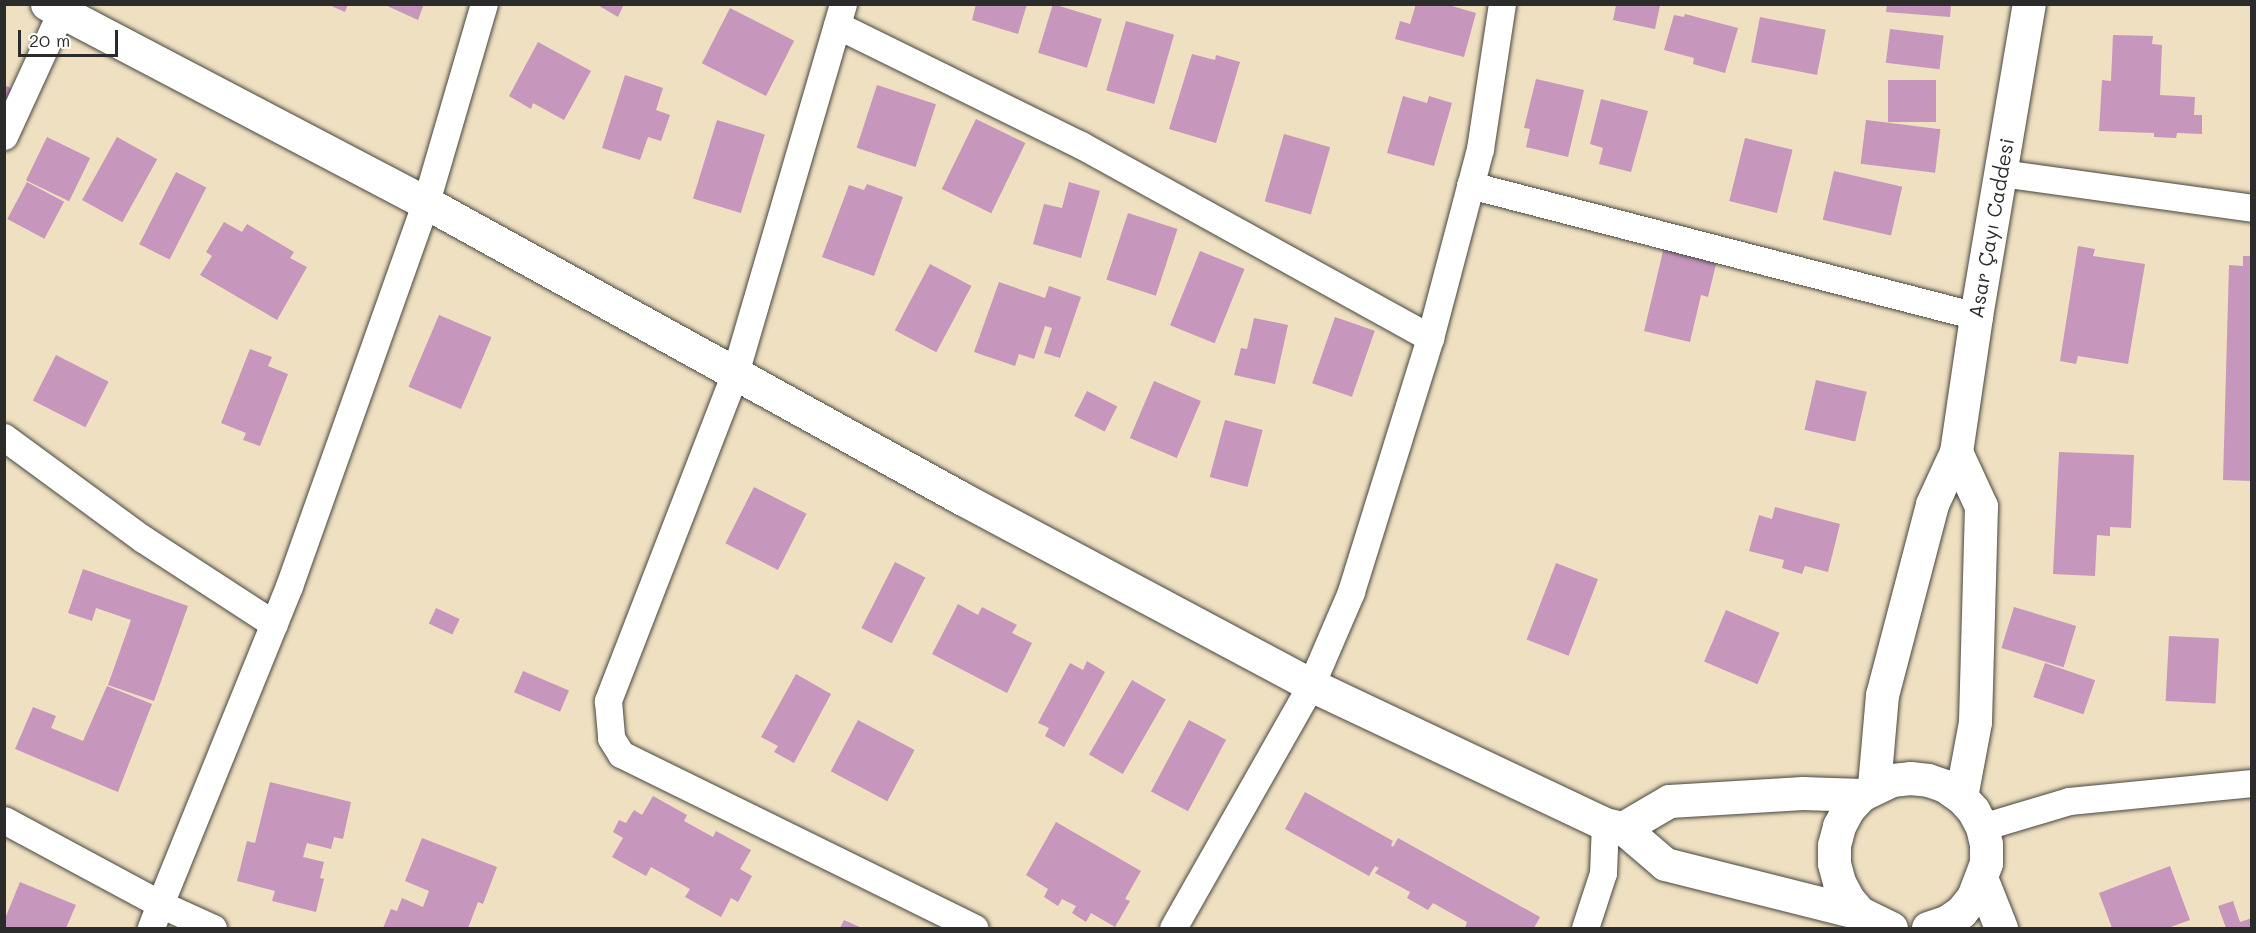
<!DOCTYPE html>
<meta charset="utf-8">
<style>
body{margin:0}
#map{position:relative;width:2256px;height:933px;overflow:hidden;background:#eee0c0;font-family:Mali,sans-serif}
div>[style]{position:absolute}
.building>*{inset:0;background:#c696bd;transform-origin:0 0}
.roads{filter:drop-shadow(0 0 2px #484641) drop-shadow(0 0 2px #484641)}
.street>*{height:27px;margin:-13.5px;padding:0 13.5px;transform-origin:13.5px;border-radius:13.5px;background:#fff}
.secondary>*{height:33px;margin:-16.5px;padding:0 16.5px;transform-origin:16.5px;border-radius:16.5px;background:#fff}
span{translate:-50% -50%;white-space:nowrap;text-align:center;line-height:1.15;-webkit-text-stroke:5px #fff;paint-order:stroke}
.street-label{font-size:20px;color:#2b2b2b}
.frame{position:absolute;inset:0;border:6px solid #2b2b2b;pointer-events:none}
.scale{position:absolute;left:18px;top:30px;width:100px;height:27px;box-sizing:border-box;border:3px solid #2b2b2b;border-top:0;padding-left:8px;font-size:18px;line-height:21px;white-space:nowrap;color:#2b2b2b;-webkit-text-stroke:4px #fff;paint-order:stroke}
</style>
<div id="map">
<div class="building">
<i style="clip-path:polygon(327px 4px,348px 4px,345px 12px)"></i>
<i style="clip-path:polygon(383px 4px,424px 4px,418px 20px)"></i>
<i style="clip-path:polygon(596px 4px,624px 4px,618px 17px)"></i>
<i style="clip-path:polygon(976px 4px,1027px 4px,1018px 34px,972px 20px)"></i>
<i style="left:1053px;top:4px;width:51px;height:51px;rotate:17deg"></i>
<i style="clip-path:polygon(1416px 4px,1445px 4px,1476px 13px,1464px 57px,1395px 39px,1400px 21px,1410px 24px)"></i>
<i style="clip-path:polygon(1887px 4px,1951px 4px,1950px 17px,1886px 12px)"></i>
<i style="clip-path:polygon(1616px 5px,1660px 5px,1655px 29px,1613px 20px)"></i>
<i style="left:730px;top:8px;width:72px;height:62px;rotate:27deg"></i>
<i style="clip-path:polygon(1685px 14px,1738px 28px,1725px 73px,1693px 64px,1694px 58px,1664px 50px,1674px 15px,1684px 17px)"></i>
<i style="left:1760px;top:17px;width:67px;height:46px;rotate:11deg"></i>
<i style="left:1126px;top:21px;width:50px;height:72px;rotate:16deg"></i>
<i style="left:1890px;top:29px;width:54px;height:34px;rotate:7deg"></i>
<i style="clip-path:polygon(2113px 35px,2153px 36px,2152px 44px,2162px 45px,2160px 95px,2195px 97px,2194px 115px,2202px 115px,2202px 134px,2177px 133px,2176px 138px,2154px 137px,2154px 133px,2099px 131px,2102px 80px,2111px 81px)"></i>
<i style="clip-path:polygon(538px 42px,591px 71px,564px 120px,533px 103px,531px 109px,509px 96px)"></i>
<i style="clip-path:polygon(1192px 54px,1215px 60px,1216px 55px,1240px 62px,1216px 143px,1169px 129px)"></i>
<i style="clip-path:polygon(625px 75px,663px 88px,656px 110px,670px 115px,661px 141px,648px 137px,640px 160px,602px 148px)"></i>
<i style="clip-path:polygon(1536px 79px,1584px 90px,1568px 157px,1526px 147px,1530px 129px,1524px 128px)"></i>
<i style="left:1888px;top:80px;width:48px;height:42px"></i>
<i style="clip-path:polygon(4px 85px,17px 91px,4px 116px)"></i>
<i style="left:877px;top:85px;width:62px;height:66px;rotate:18deg"></i>
<i style="clip-path:polygon(1403px 96px,1427px 103px,1429px 96px,1452px 103px,1434px 166px,1387px 153px)"></i>
<i style="clip-path:polygon(1601px 99px,1648px 111px,1631px 172px,1599px 164px,1603px 148px,1590px 144px)"></i>
<i style="left:976px;top:119px;width:55px;height:78px;rotate:26deg"></i>
<i style="left:717px;top:120px;width:50px;height:82px;rotate:17deg"></i>
<i style="left:1866px;top:120px;width:75px;height:44px;rotate:7deg"></i>
<i style="left:1284px;top:134px;width:48px;height:70px;rotate:16deg"></i>
<i style="left:47px;top:137px;width:48px;height:48px;rotate:26deg"></i>
<i style="left:117px;top:137px;width:46px;height:72px;rotate:29deg"></i>
<i style="left:1745px;top:138px;width:49px;height:65px;rotate:14deg"></i>
<i style="left:1834px;top:171px;width:70px;height:50px;rotate:13deg"></i>
<i style="left:176px;top:172px;width:34px;height:81px;rotate:27deg"></i>
<i style="left:27px;top:182px;width:42px;height:42px;rotate:28deg"></i>
<i style="clip-path:polygon(1069px 182px,1100px 191px,1081px 258px,1033px 244px,1044px 204px,1062px 208px)"></i>
<i style="clip-path:polygon(867px 184px,903px 197px,874px 276px,822px 257px,849px 185px,864px 190px)"></i>
<i style="left:1128px;top:213px;width:52px;height:70px;rotate:18deg"></i>
<i style="clip-path:polygon(224px 222px,242px 232px,247px 224px,294px 252px,290px 258px,307px 267px,277px 320px,200px 275px,212px 256px,206px 252px)"></i>
<i style="clip-path:polygon(1665px 243px,1718px 256px,1708px 297px,1701px 295px,1690px 342px,1644px 331px)"></i>
<i style="clip-path:polygon(2078px 246px,2095px 249px,2093px 256px,2145px 264px,2128px 364px,2078px 356px,2076px 364px,2060px 361px)"></i>
<i style="left:1200px;top:251px;width:48px;height:80px;rotate:22deg"></i>
<i style="clip-path:polygon(2243px 256px,2252px 256px,2252px 481px,2223px 480px,2229px 265px,2243px 266px)"></i>
<i style="left:930px;top:264px;width:47px;height:75px;rotate:28deg"></i>
<i style="clip-path:polygon(999px 282px,1045px 298px,1049px 286px,1081px 297px,1060px 358px,1044px 353px,1052px 328px,1045px 326px,1034px 359px,1019px 354px,1015px 366px,974px 352px)"></i>
<i style="left:439px;top:315px;width:57px;height:78px;rotate:23deg"></i>
<i style="left:1335px;top:317px;width:42px;height:70px;rotate:19deg"></i>
<i style="clip-path:polygon(1254px 318px,1288px 325px,1275px 384px,1234px 375px,1241px 348px,1247px 349px)"></i>
<i style="clip-path:polygon(250px 349px,272px 357px,268px 366px,288px 374px,260px 446px,243px 440px,246px 433px,221px 423px)"></i>
<i style="left:56px;top:355px;width:59px;height:51px;rotate:27deg"></i>
<i style="left:1816px;top:380px;width:52px;height:51px;rotate:13deg"></i>
<i style="left:1154px;top:381px;width:51px;height:62px;rotate:23deg"></i>
<i style="left:1087px;top:391px;width:34px;height:28px;rotate:27deg"></i>
<i style="left:1225px;top:420px;width:39px;height:59px;rotate:15deg"></i>
<i style="clip-path:polygon(2059px 452px,2134px 455px,2131px 528px,2110px 527px,2110px 536px,2097px 535px,2095px 576px,2053px 574px)"></i>
<i style="left:754px;top:487px;width:59px;height:63px;rotate:27deg"></i>
<i style="clip-path:polygon(1775px 507px,1840px 524px,1828px 572px,1805px 566px,1802px 574px,1782px 568px,1784px 560px,1749px 551px,1759px 515px,1772px 519px)"></i>
<i style="left:895px;top:562px;width:34px;height:74px;rotate:27deg"></i>
<i style="left:1556px;top:563px;width:45px;height:82px;rotate:21deg"></i>
<i style="clip-path:polygon(83px 569px,188px 606px,154px 701px,108px 685px,131px 620px,96px 608px,92px 621px,68px 613px)"></i>
<i style="clip-path:polygon(958px 604px,978px 615px,982px 607px,1017px 625px,1012px 633px,1032px 643px,1007px 693px,932px 654px)"></i>
<i style="left:2014px;top:607px;width:65px;height:43px;rotate:17deg"></i>
<i style="left:436px;top:608px;width:26px;height:17px;rotate:25deg"></i>
<i style="left:1726px;top:610px;width:58px;height:56px;rotate:23deg"></i>
<i style="left:2169px;top:636px;width:50px;height:65px;rotate:3deg"></i>
<i style="clip-path:polygon(1087px 661px,1105px 672px,1064px 747px,1045px 736px,1049px 728px,1038px 723px,1070px 663px,1083px 670px)"></i>
<i style="left:2045px;top:663px;width:53px;height:36px;rotate:19deg"></i>
<i style="left:523px;top:671px;width:50px;height:23px;rotate:23deg"></i>
<i style="clip-path:polygon(796px 674px,831px 694px,794px 763px,774px 752px,778px 746px,761px 737px)"></i>
<i style="left:1132px;top:680px;width:39px;height:86px;rotate:30deg"></i>
<i style="clip-path:polygon(107px 686px,152px 704px,118px 792px,15px 749px,33px 707px,56px 716px,51px 728px,83px 741px)"></i>
<i style="left:858px;top:720px;width:64px;height:58px;rotate:28deg"></i>
<i style="left:1189px;top:720px;width:42px;height:81px;rotate:28deg"></i>
<i style="clip-path:polygon(270px 782px,351px 802px,343px 839px,334px 837px,331px 849px,307px 843px,303px 857px,324px 862px,320px 878px,324px 879px,316px 912px,272px 901px,275px 891px,237px 881px,247px 841px,255px 843px)"></i>
<i style="clip-path:polygon(1305px 792px,1393px 841px,1391px 845px,1393px 847px,1398px 838px,1540px 917px,1534px 928px,1465px 928px,1467px 922px,1433px 903px,1428px 910px,1407px 898px,1410px 892px,1375px 873px,1379px 868px,1375px 866px,1369px 876px,1285px 829px)"></i>
<i style="clip-path:polygon(653px 796px,687px 815px,684px 821px,713px 837px,716px 831px,751px 850px,740px 869px,752px 876px,738px 902px,731px 898px,721px 917px,685px 897px,690px 889px,651px 867px,646px 876px,612px 857px,623px 838px,613px 832px,619px 820px,626px 823px,634px 810px,642px 815px)"></i>
<i style="clip-path:polygon(1056px 822px,1141px 871px,1125px 899px,1130px 901px,1115px 927px,1091px 913px,1086px 922px,1072px 913px,1076px 906px,1062px 899px,1058px 906px,1044px 897px,1048px 889px,1026px 875px)"></i>
<i style="clip-path:polygon(422px 838px,497px 867px,483px 904px,478px 902px,468px 928px,383px 928px,391px 909px,397px 911px,402px 898px,423px 907px,429px 891px,405px 881px)"></i>
<i style="clip-path:polygon(2170px 866px,2190px 920px,2168px 928px,2112px 928px,2099px 893px)"></i>
<i style="clip-path:polygon(20px 882px,76px 905px,66px 928px,4px 928px,4px 921px)"></i>
<i style="clip-path:polygon(2233px 901px,2240px 922px,2252px 918px,2252px 928px,2226px 928px,2218px 906px)"></i>
<i style="clip-path:polygon(844px 920px,862px 928px,840px 928px)"></i>
</div>
<div class="roads">
<div class="street">
<i style="left:843px;top:4px;width:384px;rotate:106.3deg"></i>
<i style="left:735px;top:373px;width:352px;rotate:111.2deg"></i>
<i style="left:608px;top:701px;width:37px;rotate:85deg"></i>
<i style="left:611px;top:738px;width:19px;rotate:58deg"></i>
<i style="left:621px;top:754px;width:394px;rotate:26.2deg"></i>
<i style="left:837px;top:25px;width:272px;rotate:26.2deg"></i>
<i style="left:1081px;top:145px;width:399px;rotate:28.9deg"></i>
<i style="left:1430px;top:338px;width:266px;rotate:107.3deg"></i>
<i style="left:1351px;top:592px;width:101px;rotate:113.3deg"></i>
<i style="left:1311px;top:685px;width:279px;rotate:119.6deg"></i>
<i style="left:4px;top:136px;width:136px;rotate:-65.3deg"></i>
<i style="left:2001px;top:173px;width:253px;rotate:7.9deg"></i>
<i style="left:1470px;top:185px;width:523px;rotate:14.51deg"></i>
<i style="left:1430px;top:338px;width:196px;rotate:-75.2deg"></i>
<i style="left:1480px;top:149px;width:147px;rotate:-81.4deg"></i>
<i style="left:4px;top:437px;width:172px;rotate:36.3deg"></i>
<i style="left:143px;top:539px;width:156px;rotate:33deg"></i>
<i style="left:4px;top:820px;width:177px;rotate:28.3deg"></i>
<i style="left:160px;top:904px;width:26px;rotate:111deg"></i>
<i style="left:1982px;top:827px;width:91px;rotate:-16.6deg"></i>
<i style="left:2069px;top:801px;width:184px;rotate:-5.6deg"></i>
<i style="left:213px;top:928px;width:58px;rotate:-155.6deg"></i>
<i style="left:160px;top:904px;width:343px;rotate:-67.9deg"></i>
<i style="left:289px;top:586px;width:408px;rotate:-70.4deg"></i>
<i style="left:426px;top:202px;width:206px;rotate:-73.7deg"></i>
<i style="left:1585px;top:928px;width:58px;rotate:-71.9deg"></i>
<i style="left:1603px;top:873px;width:49px;rotate:-87.7deg"></i>
</div>
<div class="secondary">
<i style="left:47px;top:4px;width:437px;rotate:27.7deg"></i>
<i style="left:434px;top:207px;width:602px;rotate:28.91deg"></i>
<i style="left:961px;top:498px;width:397px;rotate:28.1deg"></i>
<i style="left:1311px;top:685px;width:325px;rotate:25.3deg"></i>
<i style="left:1605px;top:824px;width:18px;rotate:13deg"></i>
<i style="left:1623px;top:828px;width:55px;rotate:40.6deg"></i>
<i style="left:1665px;top:864px;width:201px;rotate:14.1deg"></i>
<i style="left:1956px;top:452px;width:60px;rotate:65.2deg"></i>
<i style="left:1981px;top:506px;width:216px;rotate:91.6deg"></i>
<i style="left:1975px;top:722px;width:76px;rotate:100.6deg"></i>
<i style="left:1874px;top:786px;width:91px;rotate:-85deg"></i>
<i style="left:1882px;top:695px;width:197px;rotate:-75.3deg"></i>
<i style="left:1932px;top:504px;width:57px;rotate:-65.2deg"></i>
<i style="left:1956px;top:452px;width:137px;rotate:-81.6deg"></i>
<i style="left:1976px;top:316px;width:316px;rotate:-80.4deg"></i>
<i style="left:1623px;top:828px;width:53px;rotate:-30.4deg"></i>
<i style="left:1669px;top:801px;width:134px;rotate:-3.4deg"></i>
<i style="left:1803px;top:793px;width:58px;rotate:2deg"></i>
<i style="left:1982px;top:880px;width:52px;rotate:68.4deg"></i>
<i style="left:1891px;top:928px;width:34px;rotate:-154deg"></i>
<i style="left:1860px;top:913px;width:18px;rotate:-131deg"></i>
<i style="left:1848px;top:899px;width:19px;rotate:-118deg"></i>
<i style="left:1839px;top:882px;width:20px;rotate:-105deg"></i>
<i style="left:1834px;top:863px;width:18px;rotate:-90deg"></i>
<i style="left:1834px;top:845px;width:20px;rotate:-75deg"></i>
<i style="left:1839px;top:826px;width:19px;rotate:-62deg"></i>
<i style="left:1848px;top:809px;width:19px;rotate:-47deg"></i>
<i style="left:1861px;top:795px;width:34px;rotate:-26deg"></i>
<i style="left:1892px;top:780px;width:18px;rotate:-6deg"></i>
<i style="left:1910px;top:778px;width:18px;rotate:6deg"></i>
<i style="left:1928px;top:780px;width:18px;rotate:19deg"></i>
<i style="left:1945px;top:786px;width:19px;rotate:35deg"></i>
<i style="left:1961px;top:797px;width:18px;rotate:47deg"></i>
<i style="left:1973px;top:810px;width:19px;rotate:62deg"></i>
<i style="left:1982px;top:827px;width:17px;rotate:77deg"></i>
<i style="left:1986px;top:844px;width:19px;rotate:90deg"></i>
<i style="left:1986px;top:863px;width:36px;rotate:111deg"></i>
<i style="left:1973px;top:897px;width:19px;rotate:129deg"></i>
<i style="left:1961px;top:912px;width:18px;rotate:146deg"></i>
<i style="left:1946px;top:922px;width:19px;rotate:162deg"></i>
</div>
</div>
<div class="street-label">
<span style="left:1991px;top:228px;rotate:-80deg">Asar Çayı Caddesi</span>
</div>
<div class="frame"></div>
<div class="scale">20 m</div>
</div>
